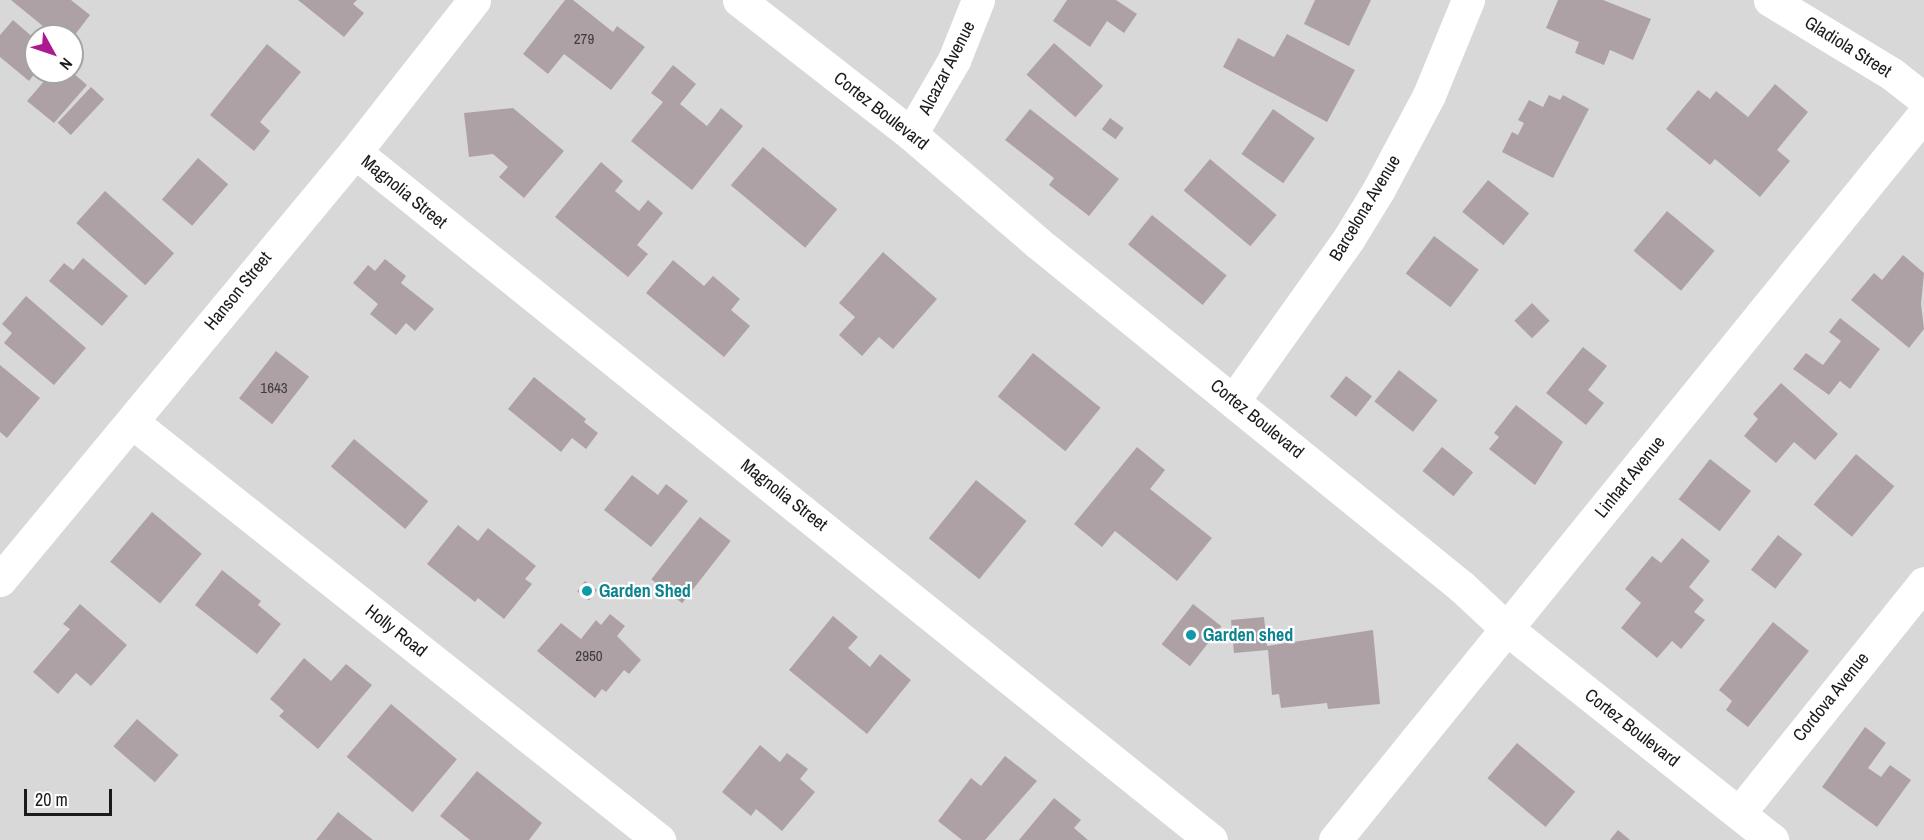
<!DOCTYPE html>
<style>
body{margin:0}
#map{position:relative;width:1924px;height:840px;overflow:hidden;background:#ebe1e3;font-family:"Archivo Narrow",sans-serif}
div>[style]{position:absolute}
.residential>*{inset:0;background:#d9d8d8}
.building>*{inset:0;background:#ada1a5;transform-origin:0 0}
.minor>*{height:33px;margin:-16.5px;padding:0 16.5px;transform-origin:16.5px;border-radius:16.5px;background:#fff}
.dots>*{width:16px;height:16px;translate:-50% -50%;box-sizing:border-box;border:3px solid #fff;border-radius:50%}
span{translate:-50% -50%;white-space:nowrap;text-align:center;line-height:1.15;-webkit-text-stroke:4.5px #fff;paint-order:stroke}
.number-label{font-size:15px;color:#403c3e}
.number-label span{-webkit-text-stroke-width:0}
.street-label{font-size:18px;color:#1b1b1b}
.culture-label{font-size:18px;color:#0d838f;font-weight:700}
.left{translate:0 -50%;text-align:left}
.north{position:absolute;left:24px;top:24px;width:60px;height:60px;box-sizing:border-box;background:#fff;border:2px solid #a4a4a4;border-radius:50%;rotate:130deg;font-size:16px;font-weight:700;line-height:24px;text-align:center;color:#1b1b1b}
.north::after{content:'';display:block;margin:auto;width:21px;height:27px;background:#ad198f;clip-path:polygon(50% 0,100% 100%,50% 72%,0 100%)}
.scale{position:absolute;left:24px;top:789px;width:88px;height:27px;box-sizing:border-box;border:3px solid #1b1b1b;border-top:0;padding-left:8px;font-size:18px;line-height:21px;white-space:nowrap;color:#1b1b1b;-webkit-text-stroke:4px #fff;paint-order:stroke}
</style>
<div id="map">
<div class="residential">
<i style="clip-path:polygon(evenodd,0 0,1924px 0,1924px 840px,0 840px,0 0,36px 36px,72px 36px,72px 72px,36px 72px,36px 36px)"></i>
</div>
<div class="building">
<i style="clip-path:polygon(11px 0,71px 0,90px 15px,74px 36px,55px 36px)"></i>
<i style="clip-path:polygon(298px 0,357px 0,353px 4px,364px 13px,344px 37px)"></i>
<i style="clip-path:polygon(565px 0,573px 0,613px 32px,617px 26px,645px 47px,611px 90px,564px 54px,548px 74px,523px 54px)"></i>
<i style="clip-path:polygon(1067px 0,1116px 0,1137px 14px,1124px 33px,1107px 21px,1090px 47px,1053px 21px)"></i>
<i style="clip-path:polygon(1315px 0,1371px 0,1349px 46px,1304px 24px)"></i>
<i style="clip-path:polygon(1558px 0,1603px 0,1651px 19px,1633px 60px,1610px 50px,1604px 65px,1575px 53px,1579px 42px,1546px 28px)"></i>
<i style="clip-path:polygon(13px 20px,36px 40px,36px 72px,29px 81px,0 57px,0 35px)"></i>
<i style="clip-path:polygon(1287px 34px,1355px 70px,1327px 122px,1223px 67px,1238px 38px,1274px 57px)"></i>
<i style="left:1054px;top:43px;width:65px;height:42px;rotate:41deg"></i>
<i style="clip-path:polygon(267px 44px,301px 72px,260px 122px,270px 131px,254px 151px,210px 115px)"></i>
<i style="clip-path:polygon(673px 65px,696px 84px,680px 104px,707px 126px,721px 108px,743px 126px,692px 190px,631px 141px,663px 102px,651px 93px)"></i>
<i style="clip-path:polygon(52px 72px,72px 72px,87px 85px,54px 123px,27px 101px)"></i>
<i style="clip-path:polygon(1775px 84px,1808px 112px,1777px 150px,1790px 161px,1760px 197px,1715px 159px,1710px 165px,1666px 129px,1698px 90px,1710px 99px,1716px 91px,1748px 117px)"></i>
<i style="left:91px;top:87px;width:18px;height:49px;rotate:43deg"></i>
<i style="clip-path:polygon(1549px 95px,1560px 100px,1563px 95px,1589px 109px,1553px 178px,1502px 152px,1512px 132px,1518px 135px,1524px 123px,1518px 120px,1529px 100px,1543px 107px)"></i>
<i style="clip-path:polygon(513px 108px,564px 151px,524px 198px,499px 177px,508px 167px,493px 154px,469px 157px,464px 113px)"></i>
<i style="clip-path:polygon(1030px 109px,1119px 179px,1089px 216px,1049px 185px,1054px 178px,1005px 140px)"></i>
<i style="left:1273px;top:109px;width:51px;height:55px;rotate:35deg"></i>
<i style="left:1110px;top:118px;width:17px;height:14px;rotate:36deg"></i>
<i style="left:763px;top:147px;width:97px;height:50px;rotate:40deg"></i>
<i style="left:198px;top:158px;width:40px;height:55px;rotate:41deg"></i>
<i style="left:1210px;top:159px;width:87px;height:41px;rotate:40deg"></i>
<i style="clip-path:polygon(601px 162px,623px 181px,615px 191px,639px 211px,648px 200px,663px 213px,637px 245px,648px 254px,628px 277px,555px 217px)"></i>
<i style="left:1488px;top:180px;width:53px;height:41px;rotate:39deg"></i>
<i style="left:105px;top:191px;width:93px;height:43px;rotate:42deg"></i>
<i style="left:1667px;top:211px;width:62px;height:52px;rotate:40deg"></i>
<i style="left:1152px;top:215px;width:96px;height:38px;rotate:39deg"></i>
<i style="left:1434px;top:236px;width:56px;height:47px;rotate:37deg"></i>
<i style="clip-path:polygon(883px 252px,937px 299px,893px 349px,879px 337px,862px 356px,839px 335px,855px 317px,839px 303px)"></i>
<i style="clip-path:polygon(1903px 255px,1924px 273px,1921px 304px,1924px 329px,1909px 348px,1851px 300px,1874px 273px,1882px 280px)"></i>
<i style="clip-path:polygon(83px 258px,128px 296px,102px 326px,49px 281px,64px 263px,73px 270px)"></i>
<i style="clip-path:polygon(385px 259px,406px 276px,401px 283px,434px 309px,415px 331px,406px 323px,396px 335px,370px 314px,378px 304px,353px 283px,368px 265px,375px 271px)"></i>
<i style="clip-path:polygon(673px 260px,704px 286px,713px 276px,740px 299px,731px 310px,750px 326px,724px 357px,646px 293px)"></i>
<i style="clip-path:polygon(26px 296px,86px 348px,54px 385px,4px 343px,12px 333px,2px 324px)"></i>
<i style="left:1532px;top:303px;width:25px;height:25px;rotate:45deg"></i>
<i style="clip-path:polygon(1840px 318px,1880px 349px,1850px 389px,1840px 381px,1829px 395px,1793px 369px,1806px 353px,1823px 365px,1841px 341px,1829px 332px)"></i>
<i style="clip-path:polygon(1583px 347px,1607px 366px,1588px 390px,1604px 403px,1586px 425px,1546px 393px)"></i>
<i style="left:276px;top:351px;width:42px;height:60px;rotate:38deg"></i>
<i style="left:1033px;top:353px;width:87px;height:56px;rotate:39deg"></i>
<i style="clip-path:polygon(0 365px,40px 398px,7px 438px,0 432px)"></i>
<i style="left:1399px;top:370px;width:49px;height:40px;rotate:38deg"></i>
<i style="left:1346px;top:376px;width:33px;height:26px;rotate:38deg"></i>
<i style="clip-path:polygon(534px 377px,586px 419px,584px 422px,598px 433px,586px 449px,572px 438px,561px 452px,508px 409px)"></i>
<i style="clip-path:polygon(1781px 383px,1838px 434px,1815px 460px,1794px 442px,1776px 463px,1744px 436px,1758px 419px,1753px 414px)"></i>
<i style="clip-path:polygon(1516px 405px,1563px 442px,1535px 485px,1489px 449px,1499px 437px,1494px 433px)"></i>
<i style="left:354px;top:439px;width:97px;height:36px;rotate:40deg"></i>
<i style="clip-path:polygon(1137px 447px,1165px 470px,1150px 489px,1212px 538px,1177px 581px,1115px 531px,1102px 547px,1074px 524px)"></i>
<i style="left:1442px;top:447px;width:40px;height:31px;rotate:39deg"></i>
<i style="left:1856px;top:454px;width:50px;height:66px;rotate:40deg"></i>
<i style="left:1710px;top:459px;width:52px;height:51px;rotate:38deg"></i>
<i style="clip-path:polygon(632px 475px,658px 495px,666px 484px,688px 501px,651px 547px,604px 510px)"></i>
<i style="left:976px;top:480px;width:65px;height:75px;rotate:39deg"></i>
<i style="left:152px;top:512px;width:65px;height:65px;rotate:40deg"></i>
<i style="left:700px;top:517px;width:39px;height:79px;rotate:38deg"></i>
<i style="clip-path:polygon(458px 525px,478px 541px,488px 528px,536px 566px,525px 579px,532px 584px,504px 619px,478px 598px,475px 602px,427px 564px)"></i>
<i style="left:1778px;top:535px;width:31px;height:44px;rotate:38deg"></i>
<i style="clip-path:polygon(1682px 538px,1710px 561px,1689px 587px,1704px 600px,1694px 612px,1705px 620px,1681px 649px,1672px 641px,1657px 658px,1621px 628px,1641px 603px,1625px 589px,1652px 556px,1661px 563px)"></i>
<i style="clip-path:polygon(222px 570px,261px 601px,258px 605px,281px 624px,257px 654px,195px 605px)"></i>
<i style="left:585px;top:581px;width:15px;height:13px;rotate:37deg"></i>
<i style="clip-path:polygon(80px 604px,127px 645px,91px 686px,76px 673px,58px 694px,33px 672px,70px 629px,63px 624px)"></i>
<i style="left:1193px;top:604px;width:36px;height:51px;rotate:38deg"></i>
<i style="clip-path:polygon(610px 614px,625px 626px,617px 636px,641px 660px,629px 674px,624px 670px,606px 692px,602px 689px,595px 698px,537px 651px,561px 623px,581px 639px,596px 620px,601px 625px)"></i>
<i style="clip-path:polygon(833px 616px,858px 637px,848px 648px,870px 667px,880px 654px,911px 680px,867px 734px,789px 670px)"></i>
<i style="clip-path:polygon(1264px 617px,1267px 646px,1373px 630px,1380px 704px,1328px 709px,1327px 703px,1281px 708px,1279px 694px,1272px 695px,1268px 650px,1234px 653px,1231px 620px)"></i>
<i style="clip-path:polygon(1773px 622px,1809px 651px,1748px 727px,1726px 710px,1732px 701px,1719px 690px)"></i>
<i style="clip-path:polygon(304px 658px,331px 681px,346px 664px,372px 685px,318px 749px,279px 716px,284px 711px,270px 699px)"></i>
<i style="left:391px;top:704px;width:86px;height:69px;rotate:40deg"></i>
<i style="left:137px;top:719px;width:55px;height:36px;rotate:41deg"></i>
<i style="clip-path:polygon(1865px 727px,1886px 743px,1868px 768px,1881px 777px,1890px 765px,1911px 780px,1877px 827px,1822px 787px)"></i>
<i style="left:1517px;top:743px;width:76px;height:46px;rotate:40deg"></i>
<i style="clip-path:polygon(760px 745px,780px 762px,787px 753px,808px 769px,800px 779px,815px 792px,782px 831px,756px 809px,751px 816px,722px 792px)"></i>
<i style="clip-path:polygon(1005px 756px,1037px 781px,985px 840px,962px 840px,938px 821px,971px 778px,981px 786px)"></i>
<i style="clip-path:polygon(477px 771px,542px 823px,529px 840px,470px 840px,440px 816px)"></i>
<i style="clip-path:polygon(1054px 798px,1081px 820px,1074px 828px,1088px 840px,1019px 840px)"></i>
<i style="clip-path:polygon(338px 812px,373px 840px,316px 840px)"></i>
<i style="clip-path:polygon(1618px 830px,1630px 840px,1610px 840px)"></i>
</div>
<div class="minor">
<i style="left:739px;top:0;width:218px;rotate:37.9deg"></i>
<i style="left:911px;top:134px;width:167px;rotate:40.6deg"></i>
<i style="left:1038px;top:243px;width:546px;rotate:39.05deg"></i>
<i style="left:1462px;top:587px;width:62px;rotate:43deg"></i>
<i style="left:1507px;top:629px;width:339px;rotate:38.5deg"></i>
<i style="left:1770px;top:0;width:143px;rotate:31.2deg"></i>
<i style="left:1892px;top:74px;width:41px;rotate:38deg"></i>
<i style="left:911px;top:134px;width:86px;rotate:-59.8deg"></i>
<i style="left:954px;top:60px;width:65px;rotate:-68.2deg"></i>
<i style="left:355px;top:152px;width:1098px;rotate:38.79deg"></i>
<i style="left:1234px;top:400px;width:199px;rotate:-54.6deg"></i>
<i style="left:1349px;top:238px;width:57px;rotate:-58.5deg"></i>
<i style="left:1379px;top:189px;width:106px;rotate:-62deg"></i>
<i style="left:1429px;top:95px;width:103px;rotate:-67.7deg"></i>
<i style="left:132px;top:422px;width:673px;rotate:38.42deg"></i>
<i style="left:0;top:580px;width:556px;rotate:-50.33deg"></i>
<i style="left:355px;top:152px;width:193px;rotate:-51.9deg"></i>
<i style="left:1739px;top:813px;width:295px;rotate:-51.2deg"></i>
<i style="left:1335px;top:840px;width:935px;rotate:-50.95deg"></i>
</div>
<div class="dots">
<i style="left:587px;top:591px;background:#0f9aa8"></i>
<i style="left:1191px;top:635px;background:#0f9aa8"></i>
</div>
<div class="number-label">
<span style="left:584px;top:39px">279</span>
<span style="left:274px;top:388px">1643</span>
<span style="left:589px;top:656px">2950</span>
</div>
<div class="street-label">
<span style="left:1848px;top:47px;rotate:32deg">Gladiola Street</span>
<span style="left:947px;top:68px;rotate:-63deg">Alcazar Avenue</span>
<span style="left:881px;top:111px;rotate:38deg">Cortez Boulevard</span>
<span style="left:404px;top:192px;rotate:39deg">Magnolia Street</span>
<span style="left:1365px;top:208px;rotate:-59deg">Barcelona Avenue</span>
<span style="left:238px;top:291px;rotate:-51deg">Hanson Street</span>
<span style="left:1257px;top:419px;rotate:39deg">Cortez Boulevard</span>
<span style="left:1630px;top:477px;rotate:-51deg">Linhart Avenue</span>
<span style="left:784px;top:495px;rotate:38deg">Magnolia Street</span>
<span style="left:396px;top:631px;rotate:38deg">Holly Road</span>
<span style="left:1831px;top:697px;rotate:-51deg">Cordova Avenue</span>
<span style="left:1632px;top:728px;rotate:38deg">Cortez Boulevard</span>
</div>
<div class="culture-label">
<span class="left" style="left:599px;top:591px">Garden Shed</span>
<span class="left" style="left:1203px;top:635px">Garden shed</span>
</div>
<div class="north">N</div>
<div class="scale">20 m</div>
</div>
